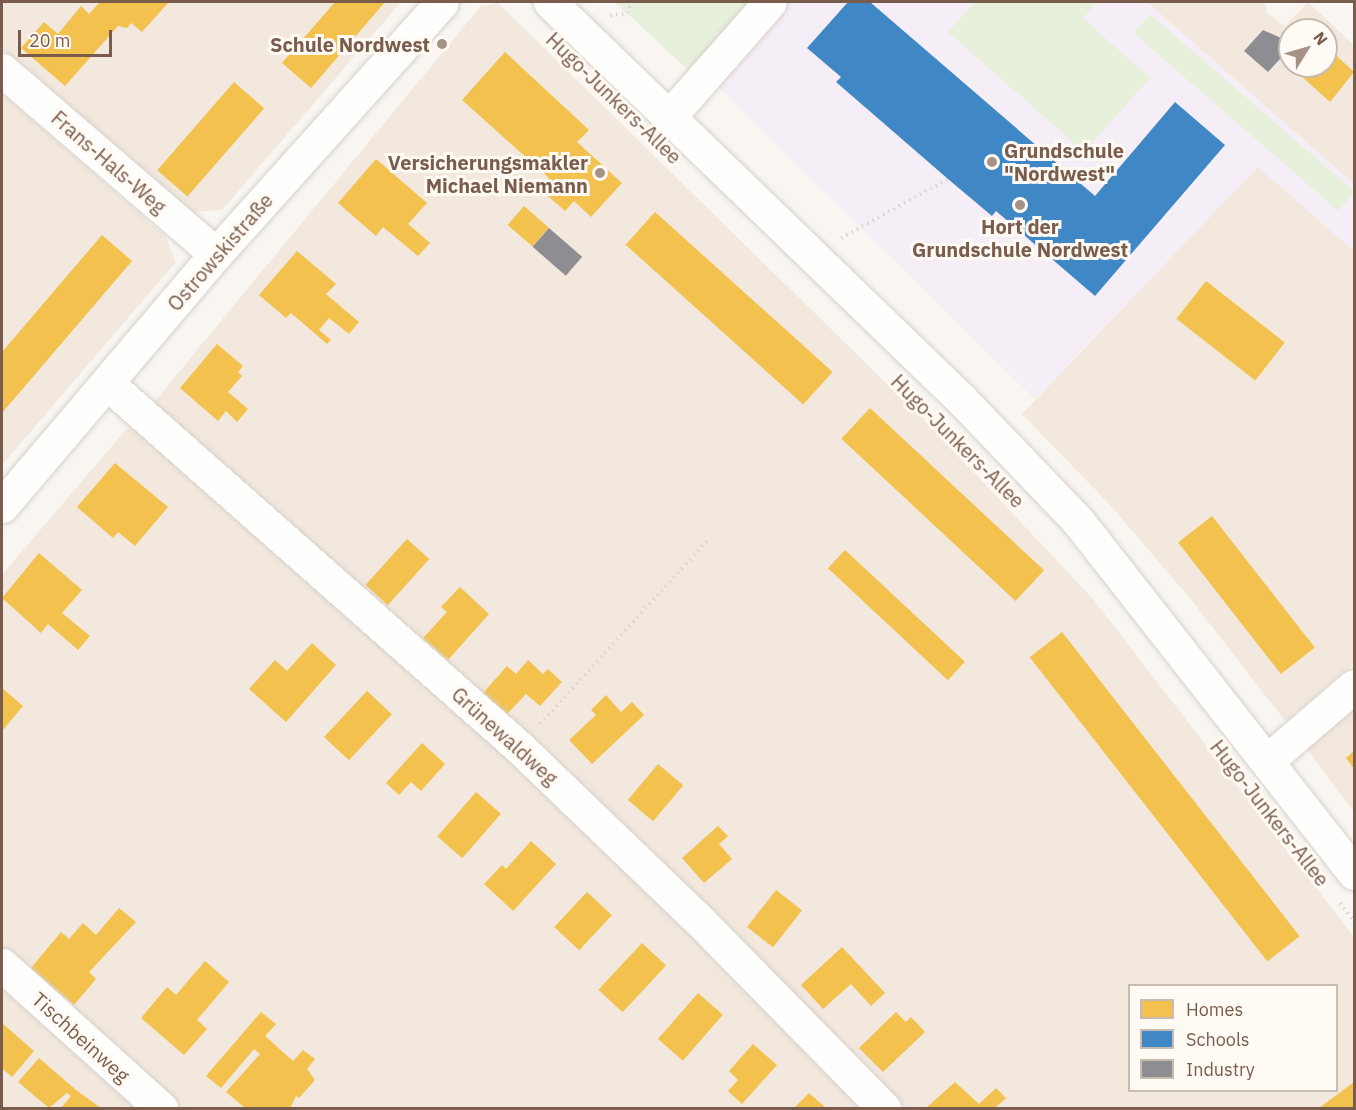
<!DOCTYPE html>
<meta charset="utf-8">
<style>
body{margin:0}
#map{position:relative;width:1356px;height:1110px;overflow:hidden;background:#f9f5f0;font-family:"IBM Plex Sans",sans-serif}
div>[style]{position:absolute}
.residential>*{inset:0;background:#f2e8de}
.education>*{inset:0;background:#f6eef6}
.green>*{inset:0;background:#e7f0db;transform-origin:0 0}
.homes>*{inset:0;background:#f2c14e;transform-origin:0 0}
.schools>*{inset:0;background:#3f88c5}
.industry>*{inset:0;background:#8d8d92;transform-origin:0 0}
.path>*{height:4px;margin-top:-2px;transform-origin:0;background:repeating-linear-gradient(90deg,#dcd5d0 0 1.5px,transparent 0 6px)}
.roads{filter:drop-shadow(0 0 2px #d7d1cb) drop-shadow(0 0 2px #d7d1cb)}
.street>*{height:33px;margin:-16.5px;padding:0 16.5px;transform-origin:16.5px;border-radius:16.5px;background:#fefefd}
.dots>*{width:16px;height:16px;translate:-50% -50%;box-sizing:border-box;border:3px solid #fffaf3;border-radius:50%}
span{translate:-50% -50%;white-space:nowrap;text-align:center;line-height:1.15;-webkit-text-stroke:6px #fffaf3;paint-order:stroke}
.poi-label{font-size:20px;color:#7a5c4d;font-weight:700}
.right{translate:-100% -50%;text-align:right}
.left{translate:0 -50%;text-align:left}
.street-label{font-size:20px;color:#7a5c4d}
.frame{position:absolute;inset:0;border:3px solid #7a5c4d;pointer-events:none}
.legend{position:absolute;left:1128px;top:984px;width:210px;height:108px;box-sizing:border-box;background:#fffaf3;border:2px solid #cabbb1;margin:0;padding:8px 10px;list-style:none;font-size:18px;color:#7a5c4d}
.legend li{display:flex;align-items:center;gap:12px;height:30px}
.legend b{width:30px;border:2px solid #cabbb1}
.north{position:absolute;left:1278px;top:18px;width:60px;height:60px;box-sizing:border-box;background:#fffaf3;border:2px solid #cabbb1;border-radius:50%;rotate:53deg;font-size:16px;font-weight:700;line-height:24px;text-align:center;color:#7a5c4d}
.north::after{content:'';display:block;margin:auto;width:21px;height:27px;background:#a69286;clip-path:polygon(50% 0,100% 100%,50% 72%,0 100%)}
.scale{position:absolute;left:18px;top:30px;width:94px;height:27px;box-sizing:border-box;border:3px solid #7a5c4d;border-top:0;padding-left:8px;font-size:18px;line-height:21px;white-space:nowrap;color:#7a5c4d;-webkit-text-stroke:4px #fffaf3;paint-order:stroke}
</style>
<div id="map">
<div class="residential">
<i style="clip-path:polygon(2px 2px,401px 2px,222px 210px,190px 212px,2px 49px)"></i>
<i style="clip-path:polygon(evenodd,1147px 2px,1264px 2px,1267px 13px,1285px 26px,1308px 2px,1354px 45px,1354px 184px,1147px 2px,1290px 30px,1326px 30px,1326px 66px,1290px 66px,1290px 30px)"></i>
<i style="clip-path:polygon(evenodd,498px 3px,936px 432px,1093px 599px,1354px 937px,1354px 1108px,2px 1108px,2px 575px,125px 431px,150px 407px,481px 6px,498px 3px,1130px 986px,1336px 986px,1336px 1090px,1130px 1090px,1130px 986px)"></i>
<i style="clip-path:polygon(2px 93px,165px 236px,176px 262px,2px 465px)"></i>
<i style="clip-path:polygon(1258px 166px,1354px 251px,1354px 663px,1286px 722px,1193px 602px,1111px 506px,1022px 414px)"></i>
<i style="clip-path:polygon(1354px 702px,1354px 812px,1304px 745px)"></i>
</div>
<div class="education">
<i style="clip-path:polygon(790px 2px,1147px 2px,1354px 184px,1354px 251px,1258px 167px,1035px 399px,717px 86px)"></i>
</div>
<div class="green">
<i style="clip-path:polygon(615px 2px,750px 2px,689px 71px)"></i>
<i style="clip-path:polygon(975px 2px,1097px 2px,1083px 18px,1150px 78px,1084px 152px,948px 32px)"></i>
<i style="left:1150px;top:14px;width:271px;height:25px;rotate:41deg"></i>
</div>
<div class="homes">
<i style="clip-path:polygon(100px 2px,169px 2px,142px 32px,131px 23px,127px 28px,118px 26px,65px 86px,21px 48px,44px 22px,58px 34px,81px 6px,89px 14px)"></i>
<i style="clip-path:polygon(335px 2px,385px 2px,311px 88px,282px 63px)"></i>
<i style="clip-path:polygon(1326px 46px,1354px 72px,1330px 102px,1290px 66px,1326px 66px)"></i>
<i style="clip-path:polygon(505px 52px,589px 130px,577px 142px,622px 183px,591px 217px,574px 201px,565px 211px,540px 189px,549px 180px,547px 176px,462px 100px)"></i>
<i style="left:234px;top:82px;width:40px;height:117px;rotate:41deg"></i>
<i style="clip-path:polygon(376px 159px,427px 203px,408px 224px,430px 243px,418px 256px,383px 227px,376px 236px,338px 203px)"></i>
<i style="left:524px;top:206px;width:33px;height:25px;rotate:41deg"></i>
<i style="left:655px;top:212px;width:239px;height:44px;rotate:42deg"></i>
<i style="clip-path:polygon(102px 235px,132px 261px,2px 413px,2px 352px)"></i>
<i style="clip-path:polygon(297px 251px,336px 284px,326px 294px,359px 322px,349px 334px,329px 318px,319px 330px,331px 340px,327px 344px,291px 313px,286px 318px,259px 295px)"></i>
<i style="left:1206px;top:281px;width:100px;height:48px;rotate:38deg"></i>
<i style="clip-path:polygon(217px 344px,243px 366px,238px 372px,242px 376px,228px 392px,248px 409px,237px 422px,226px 411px,218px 421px,180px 388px)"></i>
<i style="left:870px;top:408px;width:238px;height:42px;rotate:43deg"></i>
<i style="clip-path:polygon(115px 463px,168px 507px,135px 546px,118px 532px,113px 538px,77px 507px)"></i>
<i style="left:1212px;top:516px;width:167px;height:43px;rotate:52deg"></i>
<i style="left:407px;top:539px;width:30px;height:62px;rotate:42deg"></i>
<i style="left:845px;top:550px;width:164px;height:25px;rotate:43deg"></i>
<i style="clip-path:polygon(39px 553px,82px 590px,62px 613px,90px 636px,78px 650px,48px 624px,41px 633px,2px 598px)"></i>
<i style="clip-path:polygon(460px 587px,489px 614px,448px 660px,423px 638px,447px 612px,441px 607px)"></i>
<i style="left:1062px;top:632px;width:386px;height:41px;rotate:52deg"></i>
<i style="clip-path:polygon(312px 643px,336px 665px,286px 722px,249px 689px,275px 660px,287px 671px)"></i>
<i style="clip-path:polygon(528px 660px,543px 674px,548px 669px,562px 682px,540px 706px,526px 694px,507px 714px,483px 693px,507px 666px,516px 674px)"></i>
<i style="clip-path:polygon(2px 688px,23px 706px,2px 731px)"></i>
<i style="left:367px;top:691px;width:34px;height:63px;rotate:43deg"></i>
<i style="clip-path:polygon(606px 695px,621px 712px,632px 702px,644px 715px,592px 764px,569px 740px,596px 715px,591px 710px)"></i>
<i style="clip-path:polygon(422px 743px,445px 764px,421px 791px,411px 782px,399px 795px,386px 783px)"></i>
<i style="clip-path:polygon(1354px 751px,1354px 769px,1346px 758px)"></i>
<i style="left:658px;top:764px;width:33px;height:47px;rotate:40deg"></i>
<i style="left:476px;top:792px;width:33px;height:59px;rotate:41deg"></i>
<i style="clip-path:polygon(718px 826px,728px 836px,719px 844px,732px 859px,704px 883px,682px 858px)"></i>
<i style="clip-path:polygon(531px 841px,556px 864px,513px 911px,484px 884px,502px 865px,506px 869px)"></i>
<i style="left:776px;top:890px;width:33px;height:47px;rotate:38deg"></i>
<i style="left:587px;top:892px;width:34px;height:48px;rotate:43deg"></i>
<i style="clip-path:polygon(119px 908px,136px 922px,89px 972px,96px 979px,74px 1005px,31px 968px,61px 932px,69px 939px,83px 923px,96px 935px)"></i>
<i style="left:642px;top:943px;width:33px;height:64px;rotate:43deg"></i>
<i style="clip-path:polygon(842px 947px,885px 993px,871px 1006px,851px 984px,823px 1009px,801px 985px)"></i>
<i style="clip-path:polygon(205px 961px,229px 982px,197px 1020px,207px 1029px,184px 1055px,141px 1018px,167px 987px,176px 995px)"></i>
<i style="left:698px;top:993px;width:33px;height:61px;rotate:41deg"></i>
<i style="clip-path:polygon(261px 1012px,276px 1024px,265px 1036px,293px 1061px,303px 1050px,315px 1059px,307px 1069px,315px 1080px,299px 1098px,296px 1096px,290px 1108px,245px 1108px,226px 1092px,260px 1054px,254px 1049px,221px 1088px,206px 1076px)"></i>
<i style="clip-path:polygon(896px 1012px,906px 1022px,911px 1017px,925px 1032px,883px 1072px,859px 1048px)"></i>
<i style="clip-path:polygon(2px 1023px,34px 1051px,12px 1077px,2px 1068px)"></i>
<i style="clip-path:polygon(753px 1044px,777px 1065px,742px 1104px,728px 1091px,738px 1080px,729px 1071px)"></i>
<i style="clip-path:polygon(39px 1058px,76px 1090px,101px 1108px,61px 1108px,71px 1096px,67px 1093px,49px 1108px,18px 1082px)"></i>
<i style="clip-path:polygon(955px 1082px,979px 1104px,996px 1088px,1006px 1098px,995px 1108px,926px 1108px)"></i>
<i style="clip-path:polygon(1354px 1082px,1354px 1108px,1319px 1108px)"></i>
<i style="clip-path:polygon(809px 1093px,826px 1108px,794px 1108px)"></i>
</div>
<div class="schools">
<i style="clip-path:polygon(848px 2px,870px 2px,1095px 196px,1175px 102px,1225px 145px,1095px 296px,996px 211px,992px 216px,948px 179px,836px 82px,841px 77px,807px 48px)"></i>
</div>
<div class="industry">
<i style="clip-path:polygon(1263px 30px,1290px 42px,1288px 65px,1281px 58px,1268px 72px,1244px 51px)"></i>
<i style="left:549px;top:228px;width:44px;height:25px;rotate:41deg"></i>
</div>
<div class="path">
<i style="left:610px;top:15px;width:17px;rotate:-7deg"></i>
<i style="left:627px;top:13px;width:12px;rotate:-66deg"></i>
<i style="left:841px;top:238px;width:122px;rotate:-28.9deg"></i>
<i style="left:540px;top:724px;width:249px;rotate:-47.6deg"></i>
<i style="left:1340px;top:903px;width:23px;rotate:52deg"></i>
</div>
<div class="roads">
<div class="street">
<i style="left:550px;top:2px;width:573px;rotate:44.01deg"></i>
<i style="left:962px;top:400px;width:168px;rotate:46.2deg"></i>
<i style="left:1078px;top:521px;width:447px;rotate:51.9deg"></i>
<i style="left:2px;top:70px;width:282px;rotate:40.7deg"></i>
<i style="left:668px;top:118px;width:154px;rotate:-48.7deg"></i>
<i style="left:107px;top:383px;width:550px;rotate:41.46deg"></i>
<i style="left:519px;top:747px;width:247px;rotate:43.9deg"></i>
<i style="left:697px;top:918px;width:267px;rotate:45.5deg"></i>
<i style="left:2px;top:506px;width:331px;rotate:-49.7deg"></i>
<i style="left:216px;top:254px;width:338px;rotate:-48.1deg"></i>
<i style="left:1268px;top:760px;width:113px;rotate:-40.7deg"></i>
<i style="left:2px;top:965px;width:214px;rotate:42deg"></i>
</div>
</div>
<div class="dots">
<i style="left:442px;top:44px;background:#a69286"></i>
<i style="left:992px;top:162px;background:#a69286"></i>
<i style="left:600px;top:173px;background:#a69286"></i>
<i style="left:1020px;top:205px;background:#a69286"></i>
</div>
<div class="poi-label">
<span class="right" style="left:430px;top:44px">Schule Nordwest</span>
<span class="left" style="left:1004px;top:162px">Grundschule<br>"Nordwest"</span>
<span class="right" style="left:588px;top:174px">Versicherungsmakler<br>Michael Niemann</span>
<span style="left:1020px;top:238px">Hort der<br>Grundschule Nordwest</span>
</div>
<div class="street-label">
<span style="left:614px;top:98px;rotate:44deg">Hugo-Junkers-Allee</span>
<span style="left:109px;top:162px;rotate:41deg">Frans-Hals-Weg</span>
<span style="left:220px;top:252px;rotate:-49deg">Ostrowskistraße</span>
<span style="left:958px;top:441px;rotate:45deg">Hugo-Junkers-Allee</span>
<span style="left:505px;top:736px;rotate:42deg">Grünewaldweg</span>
<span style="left:1270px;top:813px;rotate:52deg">Hugo-Junkers-Allee</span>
<span style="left:81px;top:1037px;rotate:42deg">Tischbeinweg</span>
</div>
<div class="frame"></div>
<ul class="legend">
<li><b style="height:16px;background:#f2c14e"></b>Homes</li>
<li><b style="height:16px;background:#3f88c5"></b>Schools</li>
<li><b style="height:16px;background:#8d8d92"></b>Industry</li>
</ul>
<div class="north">N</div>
<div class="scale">20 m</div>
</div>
